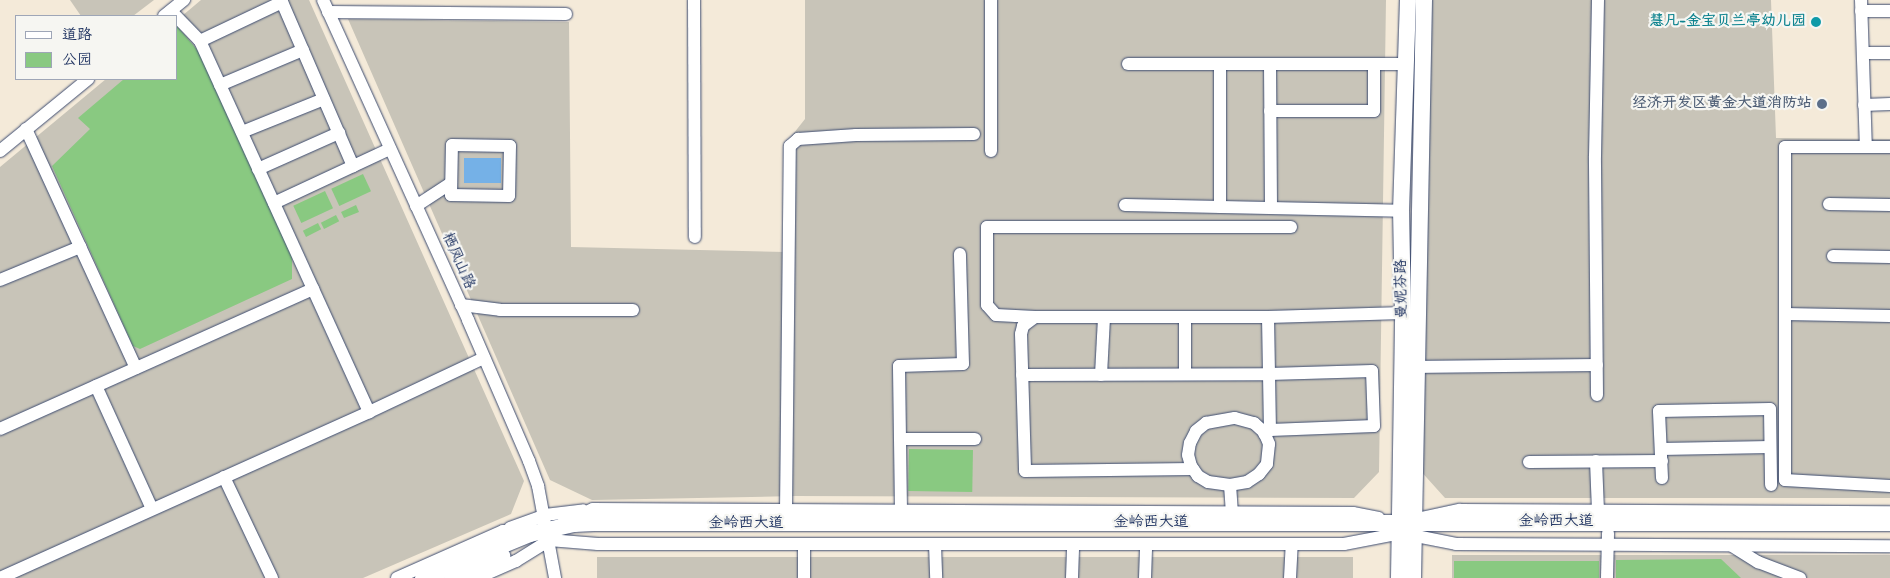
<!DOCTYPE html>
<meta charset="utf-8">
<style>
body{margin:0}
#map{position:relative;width:1890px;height:578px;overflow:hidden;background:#f4ead9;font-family:Mynerve,"LXGW WenKai TC",sans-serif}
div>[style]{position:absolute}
.industrial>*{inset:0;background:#c8c4b8;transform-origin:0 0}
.green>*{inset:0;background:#89c981;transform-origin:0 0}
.water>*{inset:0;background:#75b1e7;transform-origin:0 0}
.roads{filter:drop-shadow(0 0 1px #3c4b70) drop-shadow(0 0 1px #3c4b70)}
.minor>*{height:12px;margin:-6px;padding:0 6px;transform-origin:6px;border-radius:6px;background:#fff}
.major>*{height:16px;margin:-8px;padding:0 8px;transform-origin:8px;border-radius:8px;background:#fff}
.dots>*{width:14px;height:14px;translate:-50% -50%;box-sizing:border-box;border:2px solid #f6f6f2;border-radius:50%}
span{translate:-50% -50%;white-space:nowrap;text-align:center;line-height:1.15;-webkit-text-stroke:4.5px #f6f6f2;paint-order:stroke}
.culture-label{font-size:15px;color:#0d838f;font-weight:700}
.right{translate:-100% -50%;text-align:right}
.service-label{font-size:15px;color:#4e5e75;font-weight:700}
.street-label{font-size:15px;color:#1b2f5e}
.legend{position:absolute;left:15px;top:15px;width:162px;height:65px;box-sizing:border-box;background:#f6f6f2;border:1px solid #9ea6b7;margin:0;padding:6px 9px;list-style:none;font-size:15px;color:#1b2f5e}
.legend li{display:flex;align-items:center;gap:10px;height:25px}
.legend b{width:25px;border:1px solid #9ea6b7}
</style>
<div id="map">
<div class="industrial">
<i style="clip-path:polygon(70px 0,154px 0,133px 16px,81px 16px)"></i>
<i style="clip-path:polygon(201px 0,309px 0,524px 481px,511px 514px,363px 578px,0 578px,0 167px,106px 79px,176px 79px,176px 21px)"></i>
<i style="clip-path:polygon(805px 0,1386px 0,1379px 472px,1354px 498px,796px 496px,592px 500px,550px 480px,348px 19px,569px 22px,571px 247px,785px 252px,786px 143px,805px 119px)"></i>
<i style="clip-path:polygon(1427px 0,1771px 0,1776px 138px,1890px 139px,1890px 498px,1445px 498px,1418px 468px)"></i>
<i style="left:1890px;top:555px;width:23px;height:438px;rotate:90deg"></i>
<i style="left:597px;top:557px;width:756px;height:35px"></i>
</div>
<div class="green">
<i style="clip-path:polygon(176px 25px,200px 53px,292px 256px,292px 279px,140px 349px,133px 346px,52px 166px,90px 129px,78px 118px,124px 79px,176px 79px)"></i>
<i style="left:363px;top:174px;width:19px;height:35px;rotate:65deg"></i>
<i style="left:325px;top:191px;width:19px;height:35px;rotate:65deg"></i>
<i style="clip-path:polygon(356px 205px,359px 212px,344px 218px,341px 212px)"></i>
<i style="left:336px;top:215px;width:7px;height:17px;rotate:63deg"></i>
<i style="left:318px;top:223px;width:7px;height:17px;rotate:63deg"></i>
<i style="left:909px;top:449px;width:64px;height:42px;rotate:1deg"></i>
<i style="clip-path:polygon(1721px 559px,1741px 578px,1616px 578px,1616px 560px)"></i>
<i style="left:1454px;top:561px;width:145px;height:26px"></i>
</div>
<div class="water">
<i style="left:464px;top:158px;width:37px;height:25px"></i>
</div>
<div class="roads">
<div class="minor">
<i style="left:323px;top:0;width:351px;rotate:65.6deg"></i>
<i style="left:468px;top:320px;width:154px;rotate:66.6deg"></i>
<i style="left:529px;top:461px;width:27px;rotate:70deg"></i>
<i style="left:538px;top:486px;width:94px;rotate:79.5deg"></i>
<i style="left:694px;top:0;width:237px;rotate:89.8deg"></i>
<i style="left:991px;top:0;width:151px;rotate:90deg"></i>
<i style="left:1861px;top:0;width:147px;rotate:88.1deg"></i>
<i style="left:171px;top:11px;width:42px;rotate:46deg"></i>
<i style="left:200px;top:41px;width:408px;rotate:65.5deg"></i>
<i style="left:1861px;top:11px;width:29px"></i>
<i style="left:328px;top:12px;width:238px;rotate:0.5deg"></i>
<i style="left:164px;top:16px;width:26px;rotate:-39deg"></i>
<i style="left:200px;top:41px;width:91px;rotate:-25.4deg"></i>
<i style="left:282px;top:2px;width:179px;rotate:66.6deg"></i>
<i style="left:1863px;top:53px;width:27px"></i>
<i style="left:1128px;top:64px;width:278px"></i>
<i style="left:1220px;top:64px;width:143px;rotate:90deg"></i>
<i style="left:1270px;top:64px;width:144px;rotate:89.6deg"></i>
<i style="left:220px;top:85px;width:90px;rotate:-22.9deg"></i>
<i style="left:1864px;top:105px;width:26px;rotate:-2deg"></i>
<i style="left:1270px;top:111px;width:104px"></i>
<i style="left:1374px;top:111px;width:47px;rotate:-90deg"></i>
<i style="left:26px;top:129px;width:263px;rotate:65.3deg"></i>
<i style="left:242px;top:132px;width:88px;rotate:-21.9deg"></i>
<i style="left:452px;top:145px;width:58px;rotate:1deg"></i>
<i style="left:510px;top:146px;width:50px;rotate:91.1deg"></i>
<i style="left:509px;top:196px;width:58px;rotate:-179deg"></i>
<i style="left:451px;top:195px;width:50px;rotate:-88.9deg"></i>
<i style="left:1890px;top:147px;width:105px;rotate:180deg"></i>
<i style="left:1785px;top:147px;width:333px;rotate:90deg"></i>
<i style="left:1785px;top:480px;width:105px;rotate:3.3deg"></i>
<i style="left:0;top:151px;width:114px;rotate:-39.3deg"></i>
<i style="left:258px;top:169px;width:89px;rotate:-24deg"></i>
<i style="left:274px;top:203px;width:128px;rotate:-25deg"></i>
<i style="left:1829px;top:204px;width:61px;rotate:0.9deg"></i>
<i style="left:1125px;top:205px;width:276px;rotate:1.2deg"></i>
<i style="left:416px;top:206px;width:42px;rotate:-33.3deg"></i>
<i style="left:1291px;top:227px;width:304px;rotate:180deg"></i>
<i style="left:987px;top:227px;width:78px;rotate:90deg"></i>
<i style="left:987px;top:305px;width:13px;rotate:48deg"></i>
<i style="left:996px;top:315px;width:39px;rotate:3deg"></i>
<i style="left:1035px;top:317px;width:233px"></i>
<i style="left:1268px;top:317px;width:135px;rotate:-1.7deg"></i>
<i style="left:1833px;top:256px;width:57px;rotate:1deg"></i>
<i style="left:0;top:280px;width:87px;rotate:-22.4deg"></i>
<i style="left:461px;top:305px;width:39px;rotate:7deg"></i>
<i style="left:500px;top:310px;width:133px"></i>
<i style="left:1785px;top:314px;width:105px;rotate:1.1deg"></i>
<i style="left:1035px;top:317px;width:15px;rotate:143deg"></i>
<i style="left:1023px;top:326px;width:8px;rotate:104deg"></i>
<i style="left:1021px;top:334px;width:137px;rotate:88.3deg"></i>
<i style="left:1025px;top:471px;width:168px;rotate:-0.7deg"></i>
<i style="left:1268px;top:317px;width:113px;rotate:89deg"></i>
<i style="left:1185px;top:318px;width:55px;rotate:90deg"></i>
<i style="left:1410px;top:367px;width:187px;rotate:-0.6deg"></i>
<i style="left:1022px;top:375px;width:247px;rotate:-0.2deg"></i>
<i style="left:1269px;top:374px;width:103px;rotate:-1.7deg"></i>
<i style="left:1372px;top:371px;width:55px;rotate:87.9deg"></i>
<i style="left:1374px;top:426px;width:104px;rotate:177.8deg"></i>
<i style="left:1270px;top:430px;width:7px;rotate:146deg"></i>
<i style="left:1101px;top:375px;width:57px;rotate:-87deg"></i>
<i style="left:96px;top:386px;width:135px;rotate:65.5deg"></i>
<i style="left:1597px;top:395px;width:239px;rotate:-90.5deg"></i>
<i style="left:1595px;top:156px;width:156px;rotate:-88.9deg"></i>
<i style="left:1235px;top:418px;width:20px;rotate:15deg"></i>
<i style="left:1254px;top:423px;width:13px;rotate:42deg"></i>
<i style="left:1264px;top:432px;width:13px;rotate:67deg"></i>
<i style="left:1269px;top:444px;width:20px;rotate:96deg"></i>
<i style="left:1267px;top:464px;width:13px;rotate:129deg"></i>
<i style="left:1259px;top:474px;width:14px;rotate:146deg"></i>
<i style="left:1247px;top:482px;width:17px;rotate:170deg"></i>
<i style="left:1230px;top:485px;width:22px;rotate:-172deg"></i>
<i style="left:1208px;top:482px;width:12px;rotate:-149deg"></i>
<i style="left:1198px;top:476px;width:12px;rotate:-125deg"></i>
<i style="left:1191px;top:466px;width:11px;rotate:-105deg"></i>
<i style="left:1188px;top:455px;width:12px;rotate:-81deg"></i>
<i style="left:1190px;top:443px;width:13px;rotate:-63deg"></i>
<i style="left:1196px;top:431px;width:13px;rotate:-39deg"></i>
<i style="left:1206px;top:423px;width:29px;rotate:-10deg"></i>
<i style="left:0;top:429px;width:343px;rotate:-24.1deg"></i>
<i style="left:900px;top:439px;width:75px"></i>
<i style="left:1661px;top:449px;width:109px;rotate:-1.1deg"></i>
<i style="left:1596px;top:461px;width:50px;rotate:87.7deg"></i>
<i style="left:1529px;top:462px;width:133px;rotate:-0.4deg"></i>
<i style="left:224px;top:477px;width:112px;rotate:64.6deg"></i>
<i style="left:1662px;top:478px;width:67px;rotate:-92.6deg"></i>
<i style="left:1659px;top:411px;width:111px;rotate:-1deg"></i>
<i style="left:1770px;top:409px;width:76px;rotate:89.2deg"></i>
<i style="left:1230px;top:485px;width:27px;rotate:86deg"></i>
<i style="left:786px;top:510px;width:364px;rotate:-89.4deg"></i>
<i style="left:790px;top:146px;width:11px;rotate:-41deg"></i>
<i style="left:798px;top:139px;width:58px;rotate:-3.9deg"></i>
<i style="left:856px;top:135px;width:118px;rotate:-0.5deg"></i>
<i style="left:901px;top:511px;width:145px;rotate:-90.8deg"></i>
<i style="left:899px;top:366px;width:64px;rotate:-1.8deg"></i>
<i style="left:963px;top:364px;width:110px;rotate:-91.6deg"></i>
<i style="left:1421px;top:518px;width:40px;rotate:-12deg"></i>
<i style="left:1460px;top:510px;width:430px;rotate:0.3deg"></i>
<i style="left:563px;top:523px;width:33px;rotate:-25deg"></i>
<i style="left:593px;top:509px;width:760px;rotate:0.3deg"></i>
<i style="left:1353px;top:513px;width:26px;rotate:11deg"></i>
<i style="left:510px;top:528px;width:37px;rotate:-20deg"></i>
<i style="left:545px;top:515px;width:38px;rotate:-7deg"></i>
<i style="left:935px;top:544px;width:34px;rotate:88deg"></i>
<i style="left:1732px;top:546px;width:31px;rotate:32deg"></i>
<i style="left:1758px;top:562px;width:45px;rotate:20.9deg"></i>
<i style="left:0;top:578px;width:405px;rotate:-24.2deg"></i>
<i style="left:369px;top:412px;width:127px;rotate:-25.2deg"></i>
<i style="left:397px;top:578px;width:116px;rotate:-23.9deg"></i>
<i style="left:503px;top:531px;width:31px;rotate:-2deg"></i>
<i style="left:477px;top:578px;width:43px;rotate:-23.6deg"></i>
<i style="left:516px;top:561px;width:39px;rotate:-32deg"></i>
<i style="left:549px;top:540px;width:49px;rotate:4.7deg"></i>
<i style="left:598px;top:544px;width:746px"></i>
<i style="left:1344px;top:544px;width:58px;rotate:-10.9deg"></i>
<i style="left:1401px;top:533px;width:56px;rotate:11.3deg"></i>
<i style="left:1456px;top:544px;width:434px;rotate:0.3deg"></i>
<i style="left:804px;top:578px;width:34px;rotate:-90deg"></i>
<i style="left:1072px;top:578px;width:34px;rotate:-88deg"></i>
<i style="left:1145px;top:578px;width:34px;rotate:-88deg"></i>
<i style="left:1290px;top:578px;width:34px;rotate:-87deg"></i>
<i style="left:1607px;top:578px;width:45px;rotate:-88.7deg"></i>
</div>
<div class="major">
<i style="left:423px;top:578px;width:116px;rotate:-22.4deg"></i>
<i style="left:530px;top:534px;width:45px;rotate:-12.8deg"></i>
<i style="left:574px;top:524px;width:20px;rotate:-3deg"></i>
<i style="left:594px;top:523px;width:1296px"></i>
<i style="left:452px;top:578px;width:55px;rotate:-23.7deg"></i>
<i style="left:1399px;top:578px;width:265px;rotate:-89.1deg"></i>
<i style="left:1403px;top:313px;width:102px;rotate:-91.1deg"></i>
<i style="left:1401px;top:211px;width:211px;rotate:-88.1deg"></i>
<i style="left:1413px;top:578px;width:578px;rotate:-88.91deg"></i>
</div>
</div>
<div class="dots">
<i style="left:1816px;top:22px;background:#0f9aa8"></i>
<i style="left:1822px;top:104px;background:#5c6f8a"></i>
</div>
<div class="culture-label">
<span class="right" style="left:1806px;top:22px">慧凡-金宝贝兰亭幼儿园</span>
</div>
<div class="service-label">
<span class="right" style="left:1812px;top:104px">经济开发区黄金大道消防站</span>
</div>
<div class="street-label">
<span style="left:458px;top:261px;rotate:66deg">栖凤山路</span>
<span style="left:1402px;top:289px;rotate:-91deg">曼妮芬路</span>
<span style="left:1556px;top:522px">金岭西大道</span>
<span style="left:1151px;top:523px">金岭西大道</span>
<span style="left:746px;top:524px">金岭西大道</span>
</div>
<ul class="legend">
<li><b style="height:6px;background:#fff"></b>道路</li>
<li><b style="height:14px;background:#89c981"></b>公园</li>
</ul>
</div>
